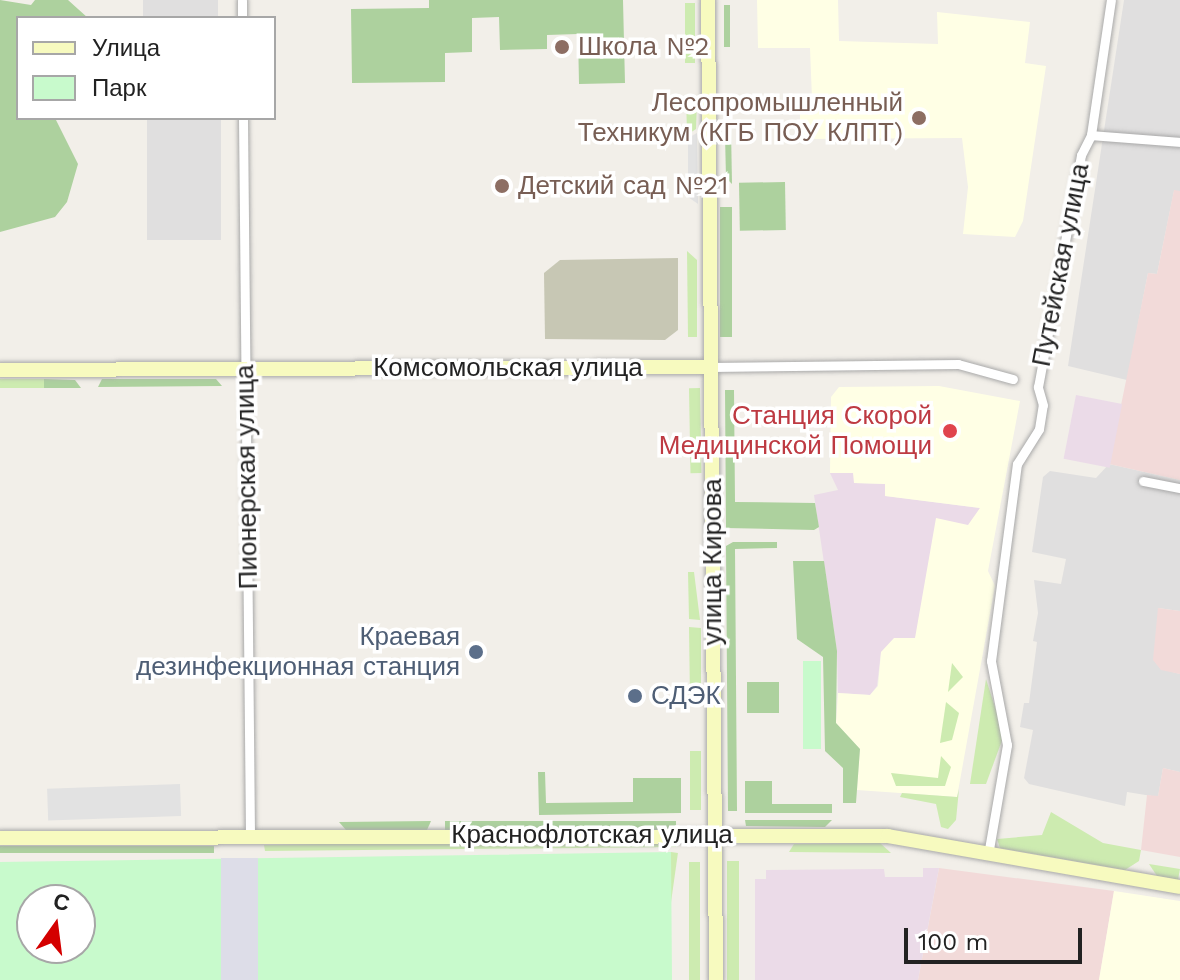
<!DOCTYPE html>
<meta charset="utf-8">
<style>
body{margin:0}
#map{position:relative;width:1180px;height:980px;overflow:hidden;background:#f2efe9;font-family:"Work Sans",sans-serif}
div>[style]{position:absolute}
.residential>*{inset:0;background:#e0dfdf;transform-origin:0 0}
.commercial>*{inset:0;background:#f2dad9}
.industrial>*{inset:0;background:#ebdbe8;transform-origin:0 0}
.education>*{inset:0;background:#ffffe5}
.construction>*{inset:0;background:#c7c7b4}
.grass>*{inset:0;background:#cdebb0;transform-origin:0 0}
.forest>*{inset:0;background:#add19e;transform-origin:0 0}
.park>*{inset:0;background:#c8facc;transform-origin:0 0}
.parking>*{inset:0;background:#e2e2e2;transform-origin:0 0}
.plaza>*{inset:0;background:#dddde8;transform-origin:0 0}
.roads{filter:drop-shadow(0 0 2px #a9a9a9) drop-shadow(0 0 2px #a9a9a9)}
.street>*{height:9px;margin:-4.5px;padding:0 4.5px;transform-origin:4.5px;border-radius:4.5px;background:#fff}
.secondary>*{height:14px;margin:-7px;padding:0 7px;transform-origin:7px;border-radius:7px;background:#f7fabf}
.dots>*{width:22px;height:22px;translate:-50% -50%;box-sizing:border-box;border:4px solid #fff;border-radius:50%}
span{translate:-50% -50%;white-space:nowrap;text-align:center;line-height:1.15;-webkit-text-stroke:7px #fff;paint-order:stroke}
.education-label{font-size:26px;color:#785e54}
.left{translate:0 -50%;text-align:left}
.right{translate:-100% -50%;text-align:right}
.street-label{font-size:26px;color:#222}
.health-label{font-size:26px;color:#be3a42}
.service-label{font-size:26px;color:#4e5e75}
.legend{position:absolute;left:16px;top:16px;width:260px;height:104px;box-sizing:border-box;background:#fff;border:2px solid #a7a7a7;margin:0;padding:10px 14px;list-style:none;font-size:24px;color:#222}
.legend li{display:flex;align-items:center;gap:16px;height:40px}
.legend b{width:40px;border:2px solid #a7a7a7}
.north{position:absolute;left:16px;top:884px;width:80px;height:80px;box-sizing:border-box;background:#fff;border:2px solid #a7a7a7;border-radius:50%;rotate:14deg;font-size:22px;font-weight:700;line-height:32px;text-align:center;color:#222}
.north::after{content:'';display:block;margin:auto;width:28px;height:36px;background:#d40000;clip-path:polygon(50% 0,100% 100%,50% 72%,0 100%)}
.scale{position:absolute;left:904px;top:928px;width:178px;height:36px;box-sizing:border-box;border:4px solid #222;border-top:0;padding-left:10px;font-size:24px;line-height:28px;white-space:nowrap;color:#222;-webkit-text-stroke:6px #fff;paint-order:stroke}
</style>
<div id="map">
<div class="residential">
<i style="left:143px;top:0;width:75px;height:18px"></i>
<i style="clip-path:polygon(1124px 0,1180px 0,1180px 191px,1174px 191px,1157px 274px,1148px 273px,1127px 380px,1068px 366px)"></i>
<i style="left:147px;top:118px;width:74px;height:122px"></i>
<i style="clip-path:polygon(1109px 464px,1180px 480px,1180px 611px,1158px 608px,1161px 669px,1180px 674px,1180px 772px,1163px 768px,1158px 797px,1127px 792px,1125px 806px,1029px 784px,1024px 778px,1033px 730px,1020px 727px,1024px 703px,1029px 703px,1037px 642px,1033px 641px,1038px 613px,1034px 580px,1061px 584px,1066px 559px,1032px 552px,1043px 477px,1050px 471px,1096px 478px)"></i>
</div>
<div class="commercial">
<i style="clip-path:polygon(1174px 190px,1180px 191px,1180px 480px,1109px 464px,1148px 273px,1157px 274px)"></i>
<i style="clip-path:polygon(1158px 608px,1180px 611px,1180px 674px,1161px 670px,1153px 660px)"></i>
<i style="clip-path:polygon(1163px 768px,1180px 772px,1180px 857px,1141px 850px,1147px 795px,1158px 796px)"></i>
<i style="clip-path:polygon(939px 868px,1114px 891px,1099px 980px,918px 980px)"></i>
</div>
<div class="industrial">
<i style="left:1076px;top:395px;width:47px;height:65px;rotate:11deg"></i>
<i style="clip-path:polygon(830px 473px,854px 473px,854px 483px,886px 484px,886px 496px,980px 508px,915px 638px,881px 652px,877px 686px,870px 695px,838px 693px,837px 651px,814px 495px,838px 490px)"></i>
<i style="clip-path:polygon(923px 868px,939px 868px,918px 980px,755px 980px,755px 879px,766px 879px,766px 870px,884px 869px,885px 877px,923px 877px)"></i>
</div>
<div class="education">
<i style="clip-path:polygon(757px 0,838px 0,839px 41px,938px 44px,937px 12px,1030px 22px,1025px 63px,1046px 66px,1023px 221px,1015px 237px,963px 234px,968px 187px,962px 138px,800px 139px,800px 106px,812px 99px,810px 48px,758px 48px)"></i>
<i style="clip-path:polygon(939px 386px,1020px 401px,988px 571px,995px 586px,957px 797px,857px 790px,860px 749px,836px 723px,838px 693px,870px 695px,878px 686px,881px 652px,894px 638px,915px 638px,936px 518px,968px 525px,980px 508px,885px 496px,885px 484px,854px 483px,853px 473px,830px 473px,831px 397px,839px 387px)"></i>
<i style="clip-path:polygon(1114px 891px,1180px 901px,1180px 980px,1099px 980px)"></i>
</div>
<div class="construction">
<i style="clip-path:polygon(678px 258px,678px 330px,665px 340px,545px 339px,544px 273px,560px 260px)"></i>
</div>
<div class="grass">
<i style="left:685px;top:3px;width:10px;height:60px"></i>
<i style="clip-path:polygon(686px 94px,697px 100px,696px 129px,687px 135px)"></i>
<i style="clip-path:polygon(687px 251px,697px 260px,697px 337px,688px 337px)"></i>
<i style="left:44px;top:379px;width:9px;height:44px;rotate:90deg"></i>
<i style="left:700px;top:388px;width:85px;height:11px;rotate:89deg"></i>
<i style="clip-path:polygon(688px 572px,694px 572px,700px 620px,689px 619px)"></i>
<i style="clip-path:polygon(689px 627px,701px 628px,701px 696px,696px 701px,690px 700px)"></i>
<i style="clip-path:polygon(952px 663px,963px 677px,948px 692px)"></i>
<i style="clip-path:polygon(986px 679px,1004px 735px,986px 784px,970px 784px)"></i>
<i style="clip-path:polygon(946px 702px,959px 713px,952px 740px,940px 743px)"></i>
<i style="left:690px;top:751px;width:11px;height:59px"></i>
<i style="clip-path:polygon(941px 756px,951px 767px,945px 786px,896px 786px,891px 773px,938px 778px)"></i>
<i style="clip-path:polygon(959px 789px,956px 820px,948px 829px,941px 827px,936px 804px,900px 797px,902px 793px,957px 797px)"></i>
<i style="clip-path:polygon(1051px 812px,1103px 843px,1141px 850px,1139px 861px,1125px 870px,1000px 848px,997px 839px,1042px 835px)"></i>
<i style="clip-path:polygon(676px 838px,676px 847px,265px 851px,264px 845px)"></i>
<i style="clip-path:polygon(880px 843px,891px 853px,789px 852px,794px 844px)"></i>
<i style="left:671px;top:852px;width:7px;height:128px;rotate:8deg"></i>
<i style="left:727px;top:861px;width:12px;height:119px"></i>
<i style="left:689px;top:862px;width:11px;height:118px"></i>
<i style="clip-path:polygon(1149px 864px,1180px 869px,1178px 880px,1157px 876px)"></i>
</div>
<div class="forest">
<i style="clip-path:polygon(0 0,31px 5px,35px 0,68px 0,88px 18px,18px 18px,18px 118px,55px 118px,78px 164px,67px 202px,55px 217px,0 232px)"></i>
<i style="clip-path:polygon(429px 0,623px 0,625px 83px,579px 84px,578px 34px,547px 35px,547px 49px,500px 50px,499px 17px,472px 18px,472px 52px,445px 53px,445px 82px,352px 83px,351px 9px,429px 8px)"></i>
<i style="left:724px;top:5px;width:6px;height:42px"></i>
<i style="clip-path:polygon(731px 129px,732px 184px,726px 178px,725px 135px)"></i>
<i style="left:785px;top:182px;width:48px;height:46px;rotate:89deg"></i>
<i style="left:732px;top:207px;width:130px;height:12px;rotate:90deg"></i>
<i style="clip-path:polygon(44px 379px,75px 380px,81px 388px,44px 388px)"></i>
<i style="clip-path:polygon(102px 379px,216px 379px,222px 386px,98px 387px)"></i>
<i style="clip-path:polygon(725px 390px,734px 390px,735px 502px,815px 503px,819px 527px,814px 530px,726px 528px)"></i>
<i style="clip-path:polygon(733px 542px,777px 542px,777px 548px,735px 549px,737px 811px,728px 811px,726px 546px)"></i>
<i style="clip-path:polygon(793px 561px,824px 561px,837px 651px,836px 723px,860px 749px,856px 803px,843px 803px,843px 768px,825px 751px,823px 657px,797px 639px)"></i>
<i style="left:747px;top:682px;width:32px;height:31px"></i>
<i style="clip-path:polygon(538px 772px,545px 772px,546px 803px,633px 802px,633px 778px,681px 778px,681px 813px,539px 815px)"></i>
<i style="clip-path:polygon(745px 781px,772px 781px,772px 804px,832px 804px,832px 813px,745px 813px)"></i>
<i style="clip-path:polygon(745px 820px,832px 820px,825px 827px,746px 826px)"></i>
<i style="clip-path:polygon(431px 821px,427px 830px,346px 830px,339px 822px)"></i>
<i style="left:445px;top:821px;width:231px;height:10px"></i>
<i style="left:214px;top:846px;width:7px;height:214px;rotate:90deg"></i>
</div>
<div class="park">
<i style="left:803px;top:661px;width:18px;height:88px"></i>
<i style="clip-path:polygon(evenodd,671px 852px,672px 980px,0 980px,0 862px,671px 852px,32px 900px,80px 900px,80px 948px,32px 948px,32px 900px)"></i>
</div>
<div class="parking">
<i style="clip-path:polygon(697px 133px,698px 204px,688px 197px,688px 138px)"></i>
<i style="left:180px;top:784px;width:32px;height:133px;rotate:88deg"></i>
</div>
<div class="plaza">
<i style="left:258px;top:858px;width:122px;height:37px;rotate:90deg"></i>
</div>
<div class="roads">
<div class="street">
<i style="left:242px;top:0;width:18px;rotate:90deg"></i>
<i style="left:243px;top:118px;width:718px;rotate:89.44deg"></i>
<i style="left:1091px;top:135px;width:89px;rotate:4.5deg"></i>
<i style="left:711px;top:367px;width:247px;rotate:-0.7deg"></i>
<i style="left:958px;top:364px;width:57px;rotate:15.3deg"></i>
<i style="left:1143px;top:481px;width:38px;rotate:11deg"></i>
<i style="left:988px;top:855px;width:112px;rotate:-80.2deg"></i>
<i style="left:1007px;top:745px;width:86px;rotate:-100.8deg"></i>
<i style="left:991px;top:661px;width:199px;rotate:-82.5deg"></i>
<i style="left:1017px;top:464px;width:41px;rotate:-57.8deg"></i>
<i style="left:1039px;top:429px;width:24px;rotate:-81deg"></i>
<i style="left:1043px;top:405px;width:19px;rotate:-106deg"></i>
<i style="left:1038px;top:387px;width:236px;rotate:-79.5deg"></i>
<i style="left:1081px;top:155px;width:22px;rotate:-63deg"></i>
<i style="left:1091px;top:135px;width:136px;rotate:-81.6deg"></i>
</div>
<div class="secondary">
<i style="left:708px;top:0;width:980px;rotate:89.53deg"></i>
<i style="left:0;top:370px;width:711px;rotate:-0.24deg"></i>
<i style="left:0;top:838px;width:888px;rotate:-0.13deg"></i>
<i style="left:888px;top:836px;width:296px;rotate:9.9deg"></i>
</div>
</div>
<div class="dots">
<i style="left:562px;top:47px;background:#8d6e63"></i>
<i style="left:919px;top:118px;background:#8d6e63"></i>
<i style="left:502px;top:186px;background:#8d6e63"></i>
<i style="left:950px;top:431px;background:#e0444e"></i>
<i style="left:476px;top:652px;background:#5c6f8a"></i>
<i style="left:635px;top:696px;background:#5c6f8a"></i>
</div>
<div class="education-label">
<span class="left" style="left:578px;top:47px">Школа №2</span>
<span class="right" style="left:903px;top:118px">Лесопромышленный<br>Техникум (КГБ ПОУ КЛПТ)</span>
<span class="left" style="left:518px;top:186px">Детский сад №21</span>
</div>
<div class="street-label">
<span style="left:1061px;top:265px;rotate:-79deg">Путейская улица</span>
<span style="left:508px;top:368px">Комсомольская улица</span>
<span style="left:247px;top:477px;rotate:-91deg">Пионерская улица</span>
<span style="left:713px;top:562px;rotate:-90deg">улица Кирова</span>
<span style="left:592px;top:835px">Краснофлотская улица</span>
</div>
<div class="health-label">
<span class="right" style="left:932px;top:431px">Станция Скорой<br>Медицинской Помощи</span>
</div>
<div class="service-label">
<span class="right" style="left:460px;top:652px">Краевая<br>дезинфекционная станция</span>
<span class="left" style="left:651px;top:696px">СДЭК</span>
</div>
<ul class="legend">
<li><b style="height:10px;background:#f7fabf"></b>Улица</li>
<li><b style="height:22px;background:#c8facc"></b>Парк</li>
</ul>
<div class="north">С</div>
<div class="scale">100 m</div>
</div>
